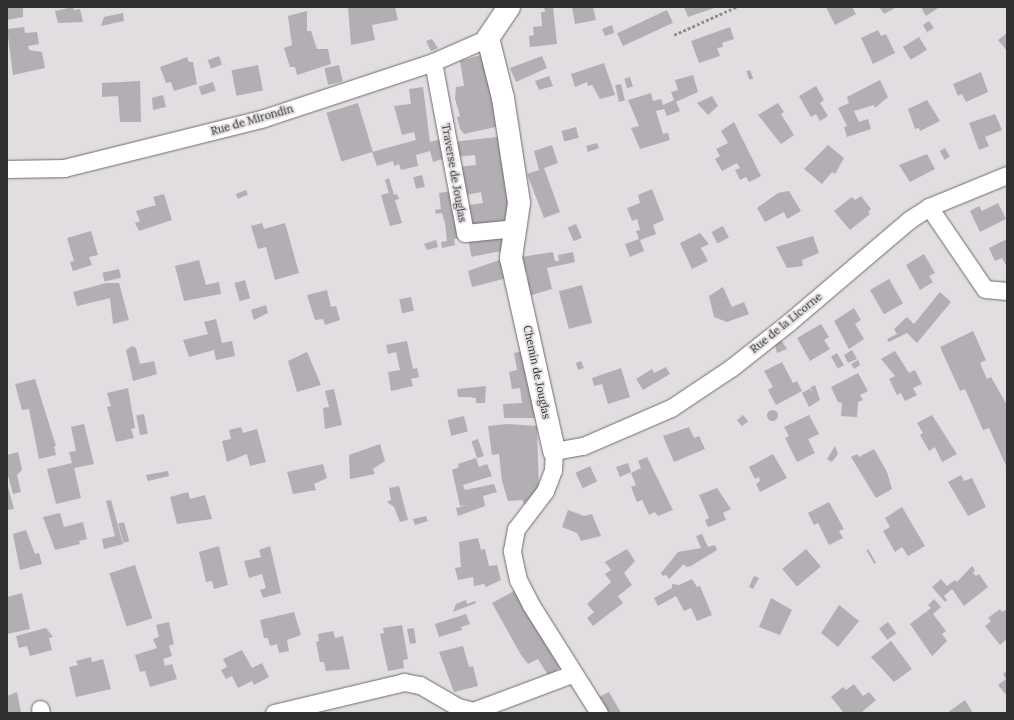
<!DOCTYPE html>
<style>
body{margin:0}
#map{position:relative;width:1014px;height:720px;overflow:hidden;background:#e1dde1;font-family:Lora,serif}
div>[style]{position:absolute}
.building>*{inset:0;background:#b2aeb3;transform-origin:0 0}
.round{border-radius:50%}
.path>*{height:2.5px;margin-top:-1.25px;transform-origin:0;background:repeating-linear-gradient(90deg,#928f92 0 3px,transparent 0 5px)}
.roads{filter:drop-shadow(0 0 1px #6f6c70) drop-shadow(0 0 1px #6f6c70)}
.street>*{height:17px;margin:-8.5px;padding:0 8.5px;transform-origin:8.5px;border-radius:8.5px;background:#fff}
.secondary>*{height:22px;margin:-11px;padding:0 11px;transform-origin:11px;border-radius:11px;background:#fff}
span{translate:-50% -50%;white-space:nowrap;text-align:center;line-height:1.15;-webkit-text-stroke:3.5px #e1dde1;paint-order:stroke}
.street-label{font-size:11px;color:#313031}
.frame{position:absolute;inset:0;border:8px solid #313031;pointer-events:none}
</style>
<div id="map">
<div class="building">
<i style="clip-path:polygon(7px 7px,23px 7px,23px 17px,7px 20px)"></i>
<i style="clip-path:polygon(73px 7px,74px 10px,80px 9px,83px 22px,58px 23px,55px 11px)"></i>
<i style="clip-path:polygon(348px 7px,395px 7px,398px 20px,372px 25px,375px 40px,351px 45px)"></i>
<i style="clip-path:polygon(544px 7px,553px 7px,557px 44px,530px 47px,529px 36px,534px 35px,533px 27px,542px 26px,541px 12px,545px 12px)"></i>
<i style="clip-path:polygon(572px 7px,593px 7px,596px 20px,575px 24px)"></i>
<i style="clip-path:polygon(684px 7px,717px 7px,688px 17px)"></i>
<i style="clip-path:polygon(826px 7px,852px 7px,856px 14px,835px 25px)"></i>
<i style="clip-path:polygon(879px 7px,894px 7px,895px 8px,884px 14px)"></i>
<i style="clip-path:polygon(921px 7px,940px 7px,926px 16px)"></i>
<i style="left:667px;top:10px;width:14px;height:55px;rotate:65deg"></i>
<i style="clip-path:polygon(307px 11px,307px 31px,311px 31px,317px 49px,328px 49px,331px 64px,297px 75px,295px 67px,290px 67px,284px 48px,292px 45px,288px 16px)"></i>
<i style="clip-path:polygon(123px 13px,124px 21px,101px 26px,104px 17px)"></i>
<i style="clip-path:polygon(929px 21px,934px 28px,927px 32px,923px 25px)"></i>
<i style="clip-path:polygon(612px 25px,614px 33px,605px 36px,602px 29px)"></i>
<i style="clip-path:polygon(24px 27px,25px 33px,37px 32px,39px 44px,28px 46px,29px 50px,42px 52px,45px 68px,13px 75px,7px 29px)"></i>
<i style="clip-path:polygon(730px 27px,734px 39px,722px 43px,723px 47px,717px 48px,720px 56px,699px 63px,691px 41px)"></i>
<i style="clip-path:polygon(878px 30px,881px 36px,886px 34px,895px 53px,873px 64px,861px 38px)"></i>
<i style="clip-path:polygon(1007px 33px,1007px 51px,998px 40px)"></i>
<i style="left:919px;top:37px;width:15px;height:19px;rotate:58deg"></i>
<i style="clip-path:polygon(432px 39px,438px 48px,431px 51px,426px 41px)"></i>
<i style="clip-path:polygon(484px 54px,505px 125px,464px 134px,460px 129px,457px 117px,460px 116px,455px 99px,456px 87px,464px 86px,460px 61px)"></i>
<i style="left:219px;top:56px;width:9px;height:12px;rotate:69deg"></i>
<i style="clip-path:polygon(542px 56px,547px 68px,516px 82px,510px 68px)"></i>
<i style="clip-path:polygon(187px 57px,189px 62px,193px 62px,197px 84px,174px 91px,171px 82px,166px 83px,160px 67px)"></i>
<i style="clip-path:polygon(604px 63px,615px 95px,600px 99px,592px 85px,588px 86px,587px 82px,575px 87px,571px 74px)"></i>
<i style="left:258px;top:65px;width:26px;height:27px;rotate:79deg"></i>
<i style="left:339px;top:65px;width:17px;height:15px;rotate:77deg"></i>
<i style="left:750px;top:70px;width:9px;height:4px;rotate:69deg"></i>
<i style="clip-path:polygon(981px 72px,988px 92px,966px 102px,962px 94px,958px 96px,953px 84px)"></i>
<i style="clip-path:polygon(693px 75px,698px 92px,676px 102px,680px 111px,667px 116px,664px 109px,656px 111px,663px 134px,668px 133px,670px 140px,640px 149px,631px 128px,639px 126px,628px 100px,651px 93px,653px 101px,661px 99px,663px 105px,674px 100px,671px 92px,678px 90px,675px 80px)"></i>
<i style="clip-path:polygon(549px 76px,553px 86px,539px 90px,535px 81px)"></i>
<i style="left:630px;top:77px;width:10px;height:6px;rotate:73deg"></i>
<i style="clip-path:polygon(880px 80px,888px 97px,875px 108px,874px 105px,854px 111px,859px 122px,868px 119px,871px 129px,847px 137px,844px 127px,847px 126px,838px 108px,849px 103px,847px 97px)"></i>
<i style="clip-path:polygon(140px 81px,141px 122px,120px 122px,118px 96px,102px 97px,102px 83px)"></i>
<i style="left:213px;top:82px;width:9px;height:15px;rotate:72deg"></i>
<i style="left:621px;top:84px;width:17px;height:6px;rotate:77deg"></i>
<i style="clip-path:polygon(816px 86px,824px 100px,820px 103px,828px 116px,820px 121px,816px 114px,811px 117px,799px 96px)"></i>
<i style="clip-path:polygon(423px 87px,430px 142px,445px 138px,449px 157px,433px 162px,430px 151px,416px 155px,418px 166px,401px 170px,399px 164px,394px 166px,393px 161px,377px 166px,372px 152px,416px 140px,414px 132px,402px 135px,394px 106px,411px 104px,409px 89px)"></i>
<i style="clip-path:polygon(163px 95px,166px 107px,153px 110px,152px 98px)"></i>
<i style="clip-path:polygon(712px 96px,718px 106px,708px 115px,697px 103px)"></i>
<i style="clip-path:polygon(927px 100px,940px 121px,920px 131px,919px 128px,915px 129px,908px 109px)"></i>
<i style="left:358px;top:103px;width:51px;height:33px;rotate:73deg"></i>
<i style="clip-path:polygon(778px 103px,784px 112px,781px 114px,794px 135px,781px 144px,758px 115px)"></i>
<i style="clip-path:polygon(995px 114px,1002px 130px,985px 137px,989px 146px,979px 150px,969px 123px)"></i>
<i style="clip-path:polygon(734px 122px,761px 176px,749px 182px,746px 177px,740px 180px,735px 170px,740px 168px,737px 163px,722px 171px,715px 159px,720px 156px,716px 149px,728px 143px,721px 131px)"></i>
<i style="left:576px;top:127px;width:11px;height:15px;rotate:75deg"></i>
<i style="clip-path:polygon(506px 136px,515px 222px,467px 226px,464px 206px,483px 203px,481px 192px,462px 196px,457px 167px,476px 165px,475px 155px,455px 157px,452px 142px)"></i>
<i style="clip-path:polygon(597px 143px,599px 148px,588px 152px,586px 146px)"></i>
<i style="clip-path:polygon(552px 145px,558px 163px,544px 168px,560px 212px,544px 218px,527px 174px,539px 170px,534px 151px)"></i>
<i style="clip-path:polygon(828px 145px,844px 158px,835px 174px,832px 172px,822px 184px,804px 169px)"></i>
<i style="left:945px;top:148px;width:10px;height:6px;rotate:61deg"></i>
<i style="clip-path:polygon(927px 154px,935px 169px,910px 182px,899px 165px)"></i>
<i style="left:422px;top:175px;width:12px;height:9px;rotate:76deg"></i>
<i style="clip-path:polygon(389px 178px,394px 195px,397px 194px,399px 199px,395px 200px,402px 223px,390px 226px,381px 195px,389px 193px,385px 180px)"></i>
<i style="clip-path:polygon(652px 189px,664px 220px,653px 225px,656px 234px,640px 240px,644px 251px,630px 257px,625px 244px,639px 239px,636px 231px,640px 230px,637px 219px,632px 221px,627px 208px,640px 203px,638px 195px)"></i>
<i style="left:246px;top:190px;width:5px;height:11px;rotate:68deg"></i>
<i style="clip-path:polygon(453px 191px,462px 238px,454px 239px,455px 245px,442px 248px,441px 242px,447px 241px,445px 223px,442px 213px,436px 214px,435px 210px,441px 209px,439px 193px)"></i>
<i style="clip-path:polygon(789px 191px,801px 211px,787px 219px,784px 212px,765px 222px,757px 208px,778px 193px)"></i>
<i style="clip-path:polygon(164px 194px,172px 220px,139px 231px,135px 223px,140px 221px,136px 211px,156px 205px,153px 197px)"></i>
<i style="clip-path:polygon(861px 196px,871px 209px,868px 212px,870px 214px,850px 230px,834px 211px,852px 197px,855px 200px)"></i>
<i style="clip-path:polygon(998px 203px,1006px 219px,980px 232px,970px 211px,979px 206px,982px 211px)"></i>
<i style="clip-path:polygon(262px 223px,264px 229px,285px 223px,299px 273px,275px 280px,266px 247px,258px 249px,251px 226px)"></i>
<i style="left:576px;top:224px;width:15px;height:9px;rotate:67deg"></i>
<i style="left:723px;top:226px;width:13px;height:13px;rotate:63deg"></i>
<i style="clip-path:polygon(91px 231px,98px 255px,89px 257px,92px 265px,73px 271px,70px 262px,74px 261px,67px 238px)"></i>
<i style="clip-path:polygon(700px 233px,709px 244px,701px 248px,708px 261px,692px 269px,680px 243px)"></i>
<i style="left:505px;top:235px;width:15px;height:37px;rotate:79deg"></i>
<i style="clip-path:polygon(813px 236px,819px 253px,802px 260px,803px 266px,787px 268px,776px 247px)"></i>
<i style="clip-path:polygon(1007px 239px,1007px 265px,1006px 265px,1002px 258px,995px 261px,989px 248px)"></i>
<i style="clip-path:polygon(436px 240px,438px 247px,427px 250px,424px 244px)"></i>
<i style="clip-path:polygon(553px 252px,555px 261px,559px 261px,558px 255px,573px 252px,575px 262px,547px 268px,552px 289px,529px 296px,527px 272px,524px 273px,521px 257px)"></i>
<i style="clip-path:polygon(924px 254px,935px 273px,929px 276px,933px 282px,920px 290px,906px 265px)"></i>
<i style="clip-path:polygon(502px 259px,507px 278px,472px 287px,468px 271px)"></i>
<i style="clip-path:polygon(199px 260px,206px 285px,219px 282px,221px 294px,184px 301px,175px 266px)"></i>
<i style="left:119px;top:269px;width:9px;height:17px;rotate:77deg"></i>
<i style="left:889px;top:279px;width:28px;height:22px;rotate:60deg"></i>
<i style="left:245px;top:280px;width:19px;height:11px;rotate:74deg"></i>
<i style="clip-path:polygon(106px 283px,119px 283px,129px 320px,113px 324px,110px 298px,77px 306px,73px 292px)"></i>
<i style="left:582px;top:285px;width:39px;height:24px;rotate:75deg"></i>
<i style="clip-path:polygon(723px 287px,732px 307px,744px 302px,749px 314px,727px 322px,714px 317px,709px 296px)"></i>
<i style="clip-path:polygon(327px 290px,331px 307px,336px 306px,340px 320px,325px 325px,323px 319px,315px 320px,307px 295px)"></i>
<i style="clip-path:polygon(940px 292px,951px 302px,917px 343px,907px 333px,889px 342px,887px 339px,897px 334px,894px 329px,907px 317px,914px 324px)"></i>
<i style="left:411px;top:297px;width:14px;height:12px;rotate:78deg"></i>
<i style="clip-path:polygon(266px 305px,268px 313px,254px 320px,251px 310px)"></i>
<i style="clip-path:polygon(854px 308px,861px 320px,855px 324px,864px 339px,849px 349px,834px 321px)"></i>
<i style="clip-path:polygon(216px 319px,222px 343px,232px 341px,235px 356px,216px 360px,214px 350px,189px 357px,183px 340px,208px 334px,204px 322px)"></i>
<i style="clip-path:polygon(821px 324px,829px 337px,824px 340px,830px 349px,810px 361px,797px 338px)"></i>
<i style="clip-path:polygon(973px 331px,986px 360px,980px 363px,987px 379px,991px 377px,1007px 405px,1007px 468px,989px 428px,983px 430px,965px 389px,960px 391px,940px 347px)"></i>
<i style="clip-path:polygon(781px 340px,787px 349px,777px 353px,775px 345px)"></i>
<i style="clip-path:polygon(407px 341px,413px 369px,417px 368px,419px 377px,411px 379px,413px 386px,391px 391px,388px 372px,400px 370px,396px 352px,388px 354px,386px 345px)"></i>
<i style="clip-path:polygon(132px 346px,136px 348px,140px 364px,154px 361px,157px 374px,133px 381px,126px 350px)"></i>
<i style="clip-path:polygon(528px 350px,539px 418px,504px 418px,503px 404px,522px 403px,520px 388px,512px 389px,509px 372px,517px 370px,514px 353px)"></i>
<i style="clip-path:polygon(852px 350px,857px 359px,848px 363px,844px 355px)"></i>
<i style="clip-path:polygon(895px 351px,909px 373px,915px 370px,922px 384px,913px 388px,917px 395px,905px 401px,901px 393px,897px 395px,889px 379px,895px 376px,881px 359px)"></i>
<i style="clip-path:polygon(307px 352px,321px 385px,297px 392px,288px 361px)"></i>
<i style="left:837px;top:353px;width:14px;height:7px;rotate:60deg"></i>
<i style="clip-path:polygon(858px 360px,860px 365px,854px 369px,851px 364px)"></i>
<i style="clip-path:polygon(581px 361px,584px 368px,578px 370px,576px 363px)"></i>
<i style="clip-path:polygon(782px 362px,793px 383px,797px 381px,802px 391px,776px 405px,768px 390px,773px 387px,764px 371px)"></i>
<i style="clip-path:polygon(666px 367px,670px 374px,643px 390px,636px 379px,652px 369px,654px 373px)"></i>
<i style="clip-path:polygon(621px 368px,630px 397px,608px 404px,602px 384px,594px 386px,592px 378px)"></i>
<i style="clip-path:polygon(858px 373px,868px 391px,860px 395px,863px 400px,858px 402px,857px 417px,841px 416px,842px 403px,838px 402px,831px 387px)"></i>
<i style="clip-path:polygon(35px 379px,56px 446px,54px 446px,56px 455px,39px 459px,29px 409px,22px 410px,15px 384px)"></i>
<i style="clip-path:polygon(815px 385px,820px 400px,809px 407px,802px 393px,809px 389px,813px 393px,810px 388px)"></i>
<i style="clip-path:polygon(486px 386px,485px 403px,476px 403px,476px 398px,469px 397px,458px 397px,457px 389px)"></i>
<i style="clip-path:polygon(128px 388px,135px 428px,131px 429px,134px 438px,116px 442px,107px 407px,111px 406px,107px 393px)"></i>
<i style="clip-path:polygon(334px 389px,342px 425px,325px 429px,323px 408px,329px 407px,325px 391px)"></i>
<i class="round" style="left:766.5px;top:409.5px;width:11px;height:11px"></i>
<i style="left:144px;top:414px;width:20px;height:8px;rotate:79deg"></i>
<i style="left:743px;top:415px;width:8px;height:8px;rotate:50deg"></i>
<i style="clip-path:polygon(809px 415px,819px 434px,808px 439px,815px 453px,797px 462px,785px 438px,789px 436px,784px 427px)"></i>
<i style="clip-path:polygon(932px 415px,957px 454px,942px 462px,935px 447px,929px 451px,920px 435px,923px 433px,917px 423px)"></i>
<i style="left:464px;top:416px;width:16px;height:17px;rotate:76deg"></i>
<i style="clip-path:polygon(84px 424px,94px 464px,74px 468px,81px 498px,56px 504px,47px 469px,72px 463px,69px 452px,76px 451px,71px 427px)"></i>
<i style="clip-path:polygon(507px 424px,537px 426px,539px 492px,526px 507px,522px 500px,508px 501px,502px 481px,499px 454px,492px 455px,488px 426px)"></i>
<i style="clip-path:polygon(241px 427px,243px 433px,257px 429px,266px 462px,250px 466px,247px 454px,227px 462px,222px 441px,231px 439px,229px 430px)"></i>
<i style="clip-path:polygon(689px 427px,694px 438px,699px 436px,705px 449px,674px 462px,663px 436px)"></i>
<i style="left:478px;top:439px;width:18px;height:7px;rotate:71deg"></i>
<i style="clip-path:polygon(380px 444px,385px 461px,373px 469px,375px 474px,350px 479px,349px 455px)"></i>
<i style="clip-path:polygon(835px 446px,838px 454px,832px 462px,827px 459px)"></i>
<i style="clip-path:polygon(874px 449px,887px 472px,892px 489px,876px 498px,851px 457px,857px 454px,859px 457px)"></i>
<i style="clip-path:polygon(18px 452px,22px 470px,17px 475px,21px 492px,13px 494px,7px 472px,7px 455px)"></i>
<i style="clip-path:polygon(773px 454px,787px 478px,760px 492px,756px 484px,760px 481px,759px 477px,755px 479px,749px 467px)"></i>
<i style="clip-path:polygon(647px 457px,673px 510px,658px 516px,655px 512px,649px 515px,642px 500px,637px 502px,631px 487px,636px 485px,631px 473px,641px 468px,638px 461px)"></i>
<i style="clip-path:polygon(476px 458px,479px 467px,487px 464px,492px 476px,463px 485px,465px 490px,494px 484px,497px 492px,483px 496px,485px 506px,458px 516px,456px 508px,468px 505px,460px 506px,452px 470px,459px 467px,458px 464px)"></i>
<i style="clip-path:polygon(628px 463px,631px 472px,620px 477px,616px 467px)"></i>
<i style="clip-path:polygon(323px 464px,327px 478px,314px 484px,316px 490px,293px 494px,287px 472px)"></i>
<i style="left:590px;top:466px;width:17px;height:16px;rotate:65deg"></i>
<i style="clip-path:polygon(168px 471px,169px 476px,148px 481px,146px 475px)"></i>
<i style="clip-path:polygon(961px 475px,964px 481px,972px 478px,986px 507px,968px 516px,948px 482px)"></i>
<i style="clip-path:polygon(7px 483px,14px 509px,7px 510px)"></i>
<i style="clip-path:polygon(399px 486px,408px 520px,400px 522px,394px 507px,387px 502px,391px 500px,389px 488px)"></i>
<i style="clip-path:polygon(717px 488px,731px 509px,723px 513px,726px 520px,708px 527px,705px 520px,709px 518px,699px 495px)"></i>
<i style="clip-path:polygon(188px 492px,190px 499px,205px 495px,212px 519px,177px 524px,170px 497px)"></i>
<i style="clip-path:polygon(111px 500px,123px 544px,104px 549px,102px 539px,115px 536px,106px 501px)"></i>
<i style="clip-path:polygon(829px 502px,844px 529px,839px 531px,843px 538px,829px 545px,818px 523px,814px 525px,808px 513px)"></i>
<i style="clip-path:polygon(902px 507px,925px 546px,908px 556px,902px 547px,895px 552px,883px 531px,890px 527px,885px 518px)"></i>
<i style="clip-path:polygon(568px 510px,584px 516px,592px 514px,601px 536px,581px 541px,577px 533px,562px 527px)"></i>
<i style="clip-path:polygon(60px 513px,64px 527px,83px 522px,87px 539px,79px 541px,80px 544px,55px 550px,43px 517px)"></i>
<i style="clip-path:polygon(426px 516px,428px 521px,415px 525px,413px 519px)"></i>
<i style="left:124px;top:522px;width:20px;height:6px;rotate:75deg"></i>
<i style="clip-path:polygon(26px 530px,35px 554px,39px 553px,42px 564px,20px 570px,13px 534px)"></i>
<i style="clip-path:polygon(702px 534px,708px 547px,715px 545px,717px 550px,691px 566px,686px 567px,684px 564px,669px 579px,666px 575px,663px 576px,661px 573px,678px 552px,701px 548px,696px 536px)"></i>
<i style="clip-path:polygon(478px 538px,481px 550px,485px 549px,489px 566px,497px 565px,501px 580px,486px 587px,484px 584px,474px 586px,473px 577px,458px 580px,455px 568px,461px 567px,459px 542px)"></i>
<i style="clip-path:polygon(219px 546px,228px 585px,214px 589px,212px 581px,206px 582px,199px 552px)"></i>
<i style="clip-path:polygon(270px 546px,281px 593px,263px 598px,260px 590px,266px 588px,262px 574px,249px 578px,244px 561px,261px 557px,259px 550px)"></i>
<i style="clip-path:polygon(627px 549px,635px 561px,624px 573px,632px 585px,618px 596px,623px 603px,593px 626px,587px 618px,594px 612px,587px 604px,611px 582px,605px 574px,611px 570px,605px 562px)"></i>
<i style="left:806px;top:549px;width:23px;height:31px;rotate:50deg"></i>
<i style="left:868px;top:549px;width:16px;height:2px;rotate:60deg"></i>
<i style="left:135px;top:565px;width:56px;height:27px;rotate:72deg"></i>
<i style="clip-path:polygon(972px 566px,975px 570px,973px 573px,976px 576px,979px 574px,988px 587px,964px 606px,952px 589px,944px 596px,947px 600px,945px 602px,932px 587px,941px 579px,947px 586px,955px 580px,957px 582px)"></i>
<i style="clip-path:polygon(754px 576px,759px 578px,753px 589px,749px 587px)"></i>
<i style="clip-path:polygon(692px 579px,697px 587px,700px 586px,712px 615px,697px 621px,691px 608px,684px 611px,676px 596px,658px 606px,654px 598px,672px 588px,672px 584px,679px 585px)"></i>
<i style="clip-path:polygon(516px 590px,562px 665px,549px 677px,538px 659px,528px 664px,521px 655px,492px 603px)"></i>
<i style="clip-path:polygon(22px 593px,30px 629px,7px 634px,7px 597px)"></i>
<i style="clip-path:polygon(771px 598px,792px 610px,780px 635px,759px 627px)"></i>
<i style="clip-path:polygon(934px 599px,941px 607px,933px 614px,946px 631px,942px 634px,947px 641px,932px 656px,910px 624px,931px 608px,928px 605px)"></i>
<i style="clip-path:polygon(466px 600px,467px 604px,475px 601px,476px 603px,453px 612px,456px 604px)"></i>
<i style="clip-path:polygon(839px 605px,859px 621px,838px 647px,821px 633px)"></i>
<i style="clip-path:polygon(1000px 609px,1002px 612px,1007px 609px,1007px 639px,1000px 645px,985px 626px,991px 621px,988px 618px)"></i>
<i style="clip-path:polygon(294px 612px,301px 635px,287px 640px,289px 651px,279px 653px,277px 644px,270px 646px,268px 638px,264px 638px,260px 620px)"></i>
<i style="clip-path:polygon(466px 614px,470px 624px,461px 627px,462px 630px,439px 637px,435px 624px)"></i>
<i style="clip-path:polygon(169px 622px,174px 644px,169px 646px,172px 656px,163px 659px,165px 666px,172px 664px,177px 679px,150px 687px,145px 671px,140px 672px,135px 655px,157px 648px,153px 639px,159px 637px,156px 625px)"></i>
<i style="left:888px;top:622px;width:14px;height:11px;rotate:54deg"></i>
<i style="clip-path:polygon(402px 625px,408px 659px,403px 660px,404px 668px,388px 671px,380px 634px,384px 633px,383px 628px)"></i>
<i style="clip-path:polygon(46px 628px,53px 637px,49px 638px,52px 650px,30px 656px,27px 646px,19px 648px,16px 636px)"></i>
<i style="clip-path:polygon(414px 628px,416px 643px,410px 644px,407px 629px)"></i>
<i style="clip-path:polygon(333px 631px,335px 638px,343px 636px,350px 669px,326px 671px,324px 662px,320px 662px,316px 642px,319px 641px,318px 634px)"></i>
<i style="clip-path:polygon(891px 641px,912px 669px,894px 682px,871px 657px)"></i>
<i style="clip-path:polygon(463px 646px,469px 667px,473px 666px,478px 686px,454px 692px,439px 652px)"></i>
<i style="clip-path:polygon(242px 650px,252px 668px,262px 663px,269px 677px,254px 685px,252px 681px,238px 688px,232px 676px,226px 679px,221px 670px,227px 667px,223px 659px)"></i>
<i style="clip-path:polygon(91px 657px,92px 662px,103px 659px,111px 689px,76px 697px,69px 667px,78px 665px,76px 661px)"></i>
<i style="clip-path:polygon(1007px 671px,1007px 696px,998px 685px,1006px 679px,1003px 674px)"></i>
<i style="clip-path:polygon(854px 684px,863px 696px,869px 692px,876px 700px,862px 712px,844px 713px,831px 697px,843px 687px,846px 690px)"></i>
<i style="clip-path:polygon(17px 692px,21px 712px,7px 713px,7px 696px)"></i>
<i style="clip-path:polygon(609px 692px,621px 713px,608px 713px,599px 697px)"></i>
<i style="clip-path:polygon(965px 700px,973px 713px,947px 713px)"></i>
</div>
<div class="path">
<i style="left:674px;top:35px;width:68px;rotate:-24.3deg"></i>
</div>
<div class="roads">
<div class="street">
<i style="left:433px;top:62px;width:174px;rotate:79.4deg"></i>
<i style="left:465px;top:233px;width:51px;rotate:-5.6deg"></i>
<i style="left:7px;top:169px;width:57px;rotate:-1deg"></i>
<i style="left:64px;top:168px;width:206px;rotate:-14deg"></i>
<i style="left:264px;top:118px;width:178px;rotate:-18.3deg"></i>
<i style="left:433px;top:62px;width:60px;rotate:-23.6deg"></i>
<i style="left:929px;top:207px;width:99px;rotate:55.7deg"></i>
<i style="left:985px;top:289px;width:22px;rotate:5deg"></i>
<i style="left:40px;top:709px;width:4px;rotate:76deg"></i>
<i style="left:274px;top:713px;width:134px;rotate:-13.4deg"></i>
<i style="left:404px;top:682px;width:16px;rotate:11deg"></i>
<i style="left:420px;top:685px;width:44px;rotate:30.1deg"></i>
<i style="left:458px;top:707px;width:16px;rotate:15deg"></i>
<i style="left:473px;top:711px;width:106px;rotate:-20.5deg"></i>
<i style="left:599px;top:713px;width:128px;rotate:-122.2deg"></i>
<i style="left:531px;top:605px;width:28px;rotate:-117deg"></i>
<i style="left:518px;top:580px;width:30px;rotate:-102deg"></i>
<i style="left:512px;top:551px;width:22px;rotate:-80deg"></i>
<i style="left:516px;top:529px;width:48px;rotate:-52.7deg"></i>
<i style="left:545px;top:491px;width:22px;rotate:-69deg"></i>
<i style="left:553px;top:470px;width:19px;rotate:-87deg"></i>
<i style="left:554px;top:451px;width:29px;rotate:-10deg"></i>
<i style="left:583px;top:446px;width:96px;rotate:-23.4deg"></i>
<i style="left:671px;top:408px;width:72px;rotate:-33.7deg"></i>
<i style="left:731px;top:368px;width:73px;rotate:-38.3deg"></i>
<i style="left:788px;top:323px;width:159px;rotate:-40.4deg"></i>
<i style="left:909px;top:220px;width:24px;rotate:-33deg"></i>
<i style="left:929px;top:207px;width:84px;rotate:-22.3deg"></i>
</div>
<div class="secondary">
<i style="left:509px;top:7px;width:37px;rotate:124deg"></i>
<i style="left:488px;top:38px;width:62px;rotate:76deg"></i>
<i style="left:503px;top:98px;width:106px;rotate:81.3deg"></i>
<i style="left:519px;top:203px;width:56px;rotate:98.3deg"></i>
<i style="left:511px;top:258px;width:198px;rotate:77.4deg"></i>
</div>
</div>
<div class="street-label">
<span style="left:252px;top:120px;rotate:-16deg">Rue de Mirondin</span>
<span style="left:454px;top:173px;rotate:80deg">Traverse de Jouglas</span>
<span style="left:786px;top:323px;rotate:-39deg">Rue de la Licorne</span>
<span style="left:537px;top:372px;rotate:78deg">Chemin de Jouglas</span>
</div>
<div class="frame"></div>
</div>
